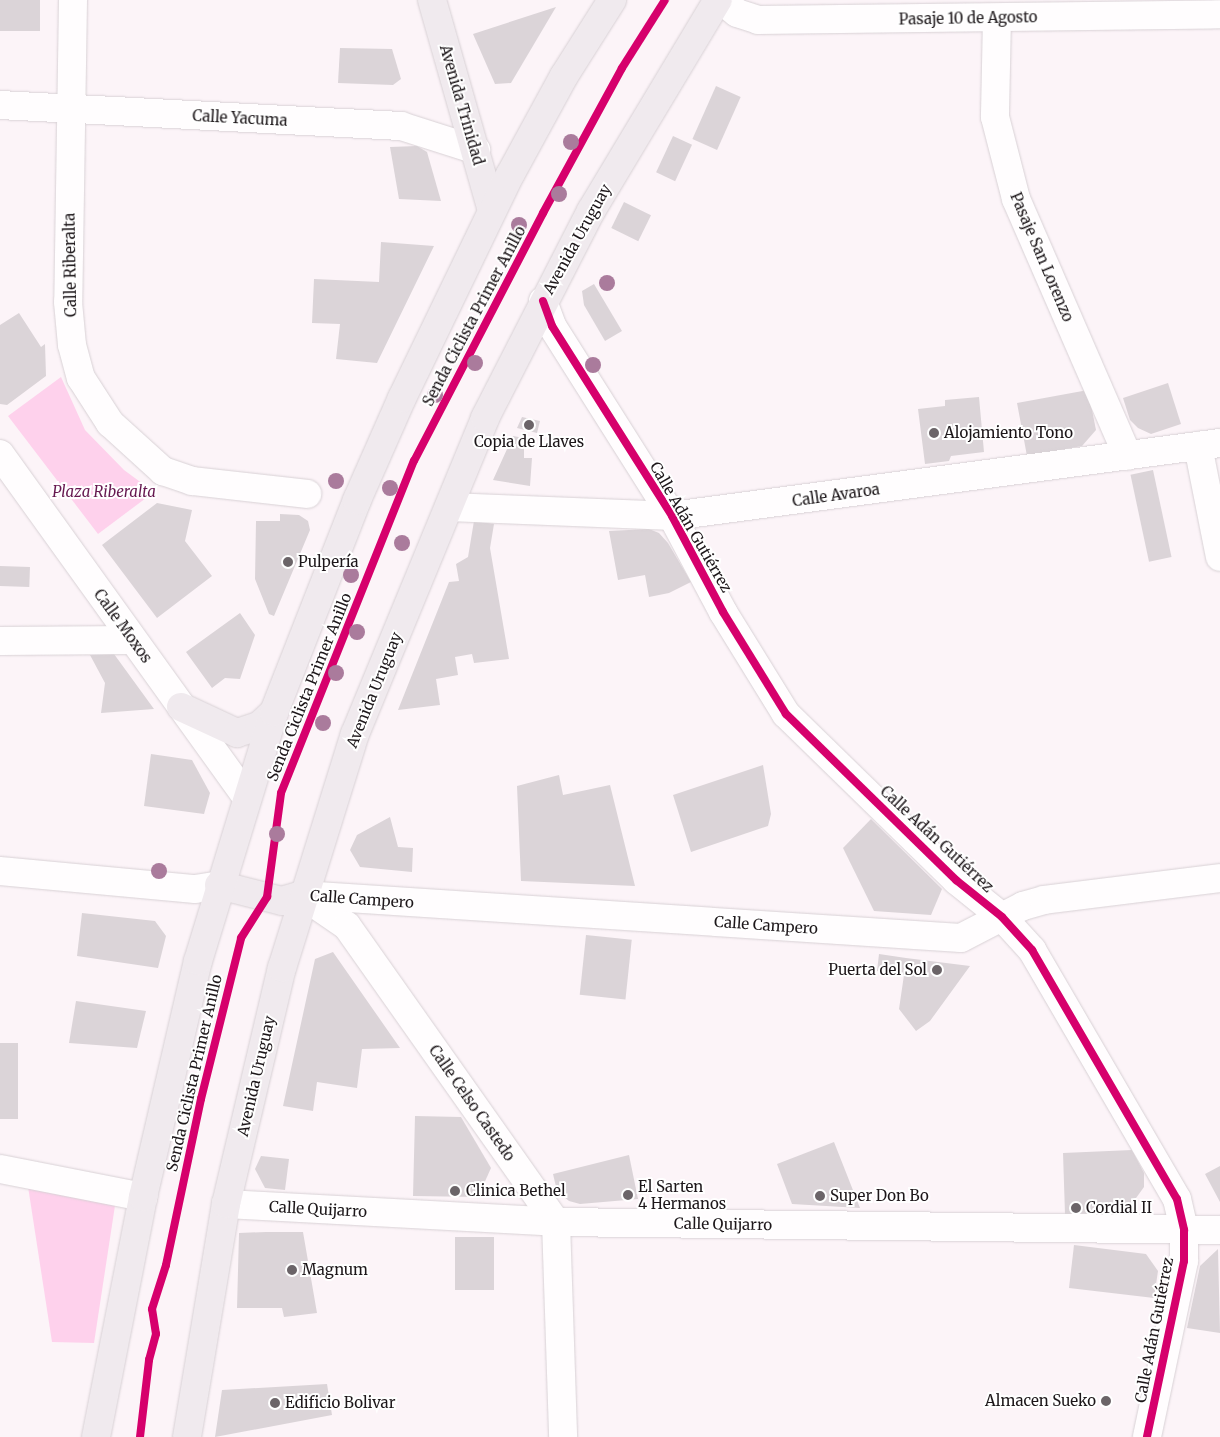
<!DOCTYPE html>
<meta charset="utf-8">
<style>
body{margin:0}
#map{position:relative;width:1220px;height:1437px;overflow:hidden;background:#fcf4f8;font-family:Merriweather,serif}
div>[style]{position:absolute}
.green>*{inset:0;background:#fed1ec}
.building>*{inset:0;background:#dbd4d8;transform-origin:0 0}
.roads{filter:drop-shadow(0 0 1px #d8d1d5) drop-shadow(0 0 1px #d8d1d5)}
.minor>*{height:28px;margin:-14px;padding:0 14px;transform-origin:14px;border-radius:14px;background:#fffdfe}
.major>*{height:28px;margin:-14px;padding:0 14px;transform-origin:14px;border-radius:14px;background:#f0eaee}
.cycleway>*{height:8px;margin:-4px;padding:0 4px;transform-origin:4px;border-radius:4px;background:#d6006c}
.trees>*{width:16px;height:16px;margin:-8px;border-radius:50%;background:#aa7b9c}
.dots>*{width:14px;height:14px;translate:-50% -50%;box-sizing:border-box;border:2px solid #fff;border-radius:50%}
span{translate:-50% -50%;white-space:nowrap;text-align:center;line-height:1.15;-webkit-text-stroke:4px #fff;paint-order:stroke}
.street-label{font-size:15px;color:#1d171a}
.poi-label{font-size:15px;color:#1d171a}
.left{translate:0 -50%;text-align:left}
.right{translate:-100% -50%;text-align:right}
.park-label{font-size:15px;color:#661850;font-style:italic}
</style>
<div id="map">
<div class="green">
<i style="clip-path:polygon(61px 377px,85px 430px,124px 470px,154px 492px,98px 534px,8px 416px)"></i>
<i style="clip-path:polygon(27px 1180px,116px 1199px,94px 1343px,52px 1342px)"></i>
</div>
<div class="building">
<i style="left:0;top:0;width:40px;height:31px"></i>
<i style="clip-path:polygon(556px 7px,511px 83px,495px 84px,473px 34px)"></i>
<i style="clip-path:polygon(340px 48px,392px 49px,401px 79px,393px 85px,338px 83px)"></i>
<i style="left:716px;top:86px;width:27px;height:58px;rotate:24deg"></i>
<i style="left:673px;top:136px;width:21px;height:40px;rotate:25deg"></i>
<i style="clip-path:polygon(390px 147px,417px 146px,427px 152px,441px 201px,399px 199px)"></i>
<i style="left:624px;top:202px;width:30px;height:29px;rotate:26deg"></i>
<i style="clip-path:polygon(381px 242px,434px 246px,377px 363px,336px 359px,340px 324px,312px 323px,314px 279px,379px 282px)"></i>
<i style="clip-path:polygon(594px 284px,622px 331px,605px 341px,584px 305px,582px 291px)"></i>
<i style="clip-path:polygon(19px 313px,41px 347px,45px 344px,46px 376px,7px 405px,0 404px,0 325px)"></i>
<i style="clip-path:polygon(1168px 383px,1181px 424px,1151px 434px,1138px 428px,1130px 420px,1123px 398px)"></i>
<i style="clip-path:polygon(1088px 390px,1096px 430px,1082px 446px,1027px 456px,1017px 403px)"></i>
<i style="clip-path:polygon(979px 397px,984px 452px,951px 456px,949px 461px,925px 464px,918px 409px,945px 406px,945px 400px)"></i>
<i style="clip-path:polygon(522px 417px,540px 421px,537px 433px,517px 428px)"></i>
<i style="clip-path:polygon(513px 436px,524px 438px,524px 458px,532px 458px,530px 486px,493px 480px)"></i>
<i style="left:1153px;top:470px;width:89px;height:23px;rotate:78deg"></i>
<i style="clip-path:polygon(157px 503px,192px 510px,185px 541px,212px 576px,157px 618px,102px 545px)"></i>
<i style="clip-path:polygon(280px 514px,299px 515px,308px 521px,310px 530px,274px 616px,269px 614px,255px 579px,256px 521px,280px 521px)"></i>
<i style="clip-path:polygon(474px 521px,494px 524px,490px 548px,509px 659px,474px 663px,472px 654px,455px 657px,458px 675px,436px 679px,440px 705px,398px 710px,449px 582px,459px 581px,456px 564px,468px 557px)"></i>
<i style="clip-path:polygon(649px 529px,659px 533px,668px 543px,691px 582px,669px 593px,649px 597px,645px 575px,618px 580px,609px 531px)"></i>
<i style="left:0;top:566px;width:30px;height:20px;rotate:2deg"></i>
<i style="clip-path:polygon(240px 613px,255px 635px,240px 679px,225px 678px,212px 688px,186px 652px)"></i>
<i style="clip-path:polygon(114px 654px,154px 709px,101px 713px,105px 683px,90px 655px)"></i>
<i style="clip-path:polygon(151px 754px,192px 760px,210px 793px,204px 814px,144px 806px)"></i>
<i style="clip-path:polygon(763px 765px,771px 814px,768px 826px,691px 852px,673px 795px)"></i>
<i style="clip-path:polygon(559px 775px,563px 795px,610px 785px,635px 886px,521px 881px,517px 786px)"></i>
<i style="clip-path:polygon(390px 817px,398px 847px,413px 848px,412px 872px,360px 867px,350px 850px,357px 835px)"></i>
<i style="clip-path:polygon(871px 819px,942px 889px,931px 915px,874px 911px,843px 848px)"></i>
<i style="clip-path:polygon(82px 913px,155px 921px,166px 936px,158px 968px,77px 956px)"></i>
<i style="left:586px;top:935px;width:46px;height:60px;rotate:6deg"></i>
<i style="clip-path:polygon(333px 952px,400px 1048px,362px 1049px,357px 1088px,317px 1082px,313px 1111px,283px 1106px,315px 959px)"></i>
<i style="clip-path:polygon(879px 954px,906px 958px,970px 966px,930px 1021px,916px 1031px,899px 1009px,904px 975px,877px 971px)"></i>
<i style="clip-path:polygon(76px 1001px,146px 1011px,137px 1048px,69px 1043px)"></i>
<i style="left:18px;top:1043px;width:76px;height:18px;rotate:90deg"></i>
<i style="clip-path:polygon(415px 1116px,461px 1117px,491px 1168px,478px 1197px,413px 1196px)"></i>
<i style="clip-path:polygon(834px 1142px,860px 1208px,792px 1204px,777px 1164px)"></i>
<i style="clip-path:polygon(1132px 1150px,1144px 1173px,1144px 1187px,1131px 1205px,1117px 1213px,1065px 1214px,1063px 1153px)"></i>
<i style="clip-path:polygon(629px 1155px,638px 1199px,580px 1204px,569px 1201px,557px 1191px,553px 1174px)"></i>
<i style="clip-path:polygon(261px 1156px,289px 1159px,285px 1190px,265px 1188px,255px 1169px)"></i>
<i style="clip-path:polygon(1220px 1166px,1220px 1202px,1205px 1174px)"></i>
<i style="clip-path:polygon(266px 1232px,303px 1232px,317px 1313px,284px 1317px,282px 1308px,237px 1308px,239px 1233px)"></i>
<i style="left:455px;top:1237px;width:39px;height:53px"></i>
<i style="clip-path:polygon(1074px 1245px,1146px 1254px,1158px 1271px,1154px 1298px,1069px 1288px)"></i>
<i style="clip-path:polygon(1218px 1249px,1220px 1333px,1187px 1328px,1200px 1266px)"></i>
<i style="clip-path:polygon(327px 1384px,332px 1415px,215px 1437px,222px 1390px)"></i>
</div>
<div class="roads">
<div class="minor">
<i style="left:73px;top:0;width:302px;rotate:90.9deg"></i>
<i style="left:68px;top:302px;width:43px;rotate:84.7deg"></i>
<i style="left:72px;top:345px;width:34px;rotate:75deg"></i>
<i style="left:81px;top:378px;width:54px;rotate:57.2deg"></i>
<i style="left:110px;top:423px;width:72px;rotate:42.2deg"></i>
<i style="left:163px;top:471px;width:31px;rotate:19deg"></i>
<i style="left:192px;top:481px;width:116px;rotate:6.4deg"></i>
<i style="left:721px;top:0;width:21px;rotate:39deg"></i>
<i style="left:737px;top:13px;width:22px;rotate:18deg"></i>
<i style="left:758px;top:20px;width:462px;rotate:-0.7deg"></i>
<i style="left:997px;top:18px;width:99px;rotate:91.2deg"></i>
<i style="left:995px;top:117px;width:85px;rotate:75.6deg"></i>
<i style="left:1016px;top:199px;width:280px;rotate:66.5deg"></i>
<i style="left:0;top:105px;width:402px;rotate:3deg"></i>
<i style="left:401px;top:126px;width:79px;rotate:17.7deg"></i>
<i style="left:543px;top:301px;width:27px;rotate:70deg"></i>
<i style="left:552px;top:326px;width:225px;rotate:57.7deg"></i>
<i style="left:672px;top:516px;width:109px;rotate:62deg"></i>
<i style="left:723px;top:612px;width:120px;rotate:58.3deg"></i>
<i style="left:786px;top:714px;width:238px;rotate:44.3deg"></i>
<i style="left:956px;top:880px;width:59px;rotate:38.8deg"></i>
<i style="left:1002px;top:917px;width:45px;rotate:47.7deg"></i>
<i style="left:1032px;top:950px;width:288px;rotate:59.8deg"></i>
<i style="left:1177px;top:1199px;width:32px;rotate:77deg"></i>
<i style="left:1184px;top:1230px;width:31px;rotate:90deg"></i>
<i style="left:1184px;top:1261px;width:180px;rotate:101.9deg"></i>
<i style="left:1198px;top:446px;width:113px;rotate:78.8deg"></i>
<i style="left:0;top:454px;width:423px;rotate:54.3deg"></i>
<i style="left:450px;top:507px;width:222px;rotate:2.3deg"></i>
<i style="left:672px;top:516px;width:553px;rotate:-7.59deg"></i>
<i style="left:0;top:641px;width:132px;rotate:-0.4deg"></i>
<i style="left:0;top:871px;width:196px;rotate:5.3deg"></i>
<i style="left:195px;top:889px;width:24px;rotate:-9deg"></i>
<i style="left:302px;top:895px;width:660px;rotate:3.73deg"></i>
<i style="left:961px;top:938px;width:70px;rotate:-27.3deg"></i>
<i style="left:1023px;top:906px;width:22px;rotate:-16deg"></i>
<i style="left:1044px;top:900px;width:177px;rotate:-7.1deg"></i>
<i style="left:303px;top:896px;width:53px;rotate:34.3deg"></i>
<i style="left:347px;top:926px;width:362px;rotate:54.8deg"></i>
<i style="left:556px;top:1222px;width:215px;rotate:88.1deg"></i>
<i style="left:0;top:1169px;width:146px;rotate:11.1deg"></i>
<i style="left:226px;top:1204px;width:330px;rotate:3.1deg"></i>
<i style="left:556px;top:1222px;width:664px;rotate:0.69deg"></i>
</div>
<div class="major">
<i style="left:432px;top:0;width:218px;rotate:74.1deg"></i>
<i style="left:181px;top:707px;width:62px;rotate:24.9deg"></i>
<i style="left:237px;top:733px;width:23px;rotate:-18deg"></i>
<i style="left:259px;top:726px;width:21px;rotate:-43deg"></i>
<i style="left:219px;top:885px;width:65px;rotate:14.3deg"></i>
<i style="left:282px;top:901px;width:21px;rotate:-17deg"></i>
<i style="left:96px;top:1437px;width:245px;rotate:-78.9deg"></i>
<i style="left:143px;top:1197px;width:242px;rotate:-76.9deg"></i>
<i style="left:198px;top:961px;width:260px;rotate:-73deg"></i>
<i style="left:274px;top:712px;width:228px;rotate:-68.6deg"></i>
<i style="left:357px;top:500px;width:111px;rotate:-66.2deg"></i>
<i style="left:402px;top:398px;width:248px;rotate:-64.2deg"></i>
<i style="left:510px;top:175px;width:113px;rotate:-61.4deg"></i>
<i style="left:564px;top:76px;width:90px;rotate:-57.7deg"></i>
<i style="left:187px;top:1437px;width:236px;rotate:-80.5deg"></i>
<i style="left:226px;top:1204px;width:243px;rotate:-76.7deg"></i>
<i style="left:282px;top:968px;width:245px;rotate:-72.7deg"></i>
<i style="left:355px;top:734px;width:342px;rotate:-67.6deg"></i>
<i style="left:485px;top:418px;width:233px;rotate:-62.9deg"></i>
<i style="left:591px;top:211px;width:246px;rotate:-59deg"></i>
</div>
</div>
<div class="cycleway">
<i style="left:543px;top:301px;width:27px;rotate:70deg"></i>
<i style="left:552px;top:326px;width:225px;rotate:57.7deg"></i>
<i style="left:672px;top:516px;width:109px;rotate:62deg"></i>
<i style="left:723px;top:612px;width:120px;rotate:58.3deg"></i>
<i style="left:786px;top:714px;width:238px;rotate:44.3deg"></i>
<i style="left:956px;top:880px;width:59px;rotate:38.8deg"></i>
<i style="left:1002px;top:917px;width:45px;rotate:47.7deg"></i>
<i style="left:1032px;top:950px;width:288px;rotate:59.8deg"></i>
<i style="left:1177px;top:1199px;width:32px;rotate:77deg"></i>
<i style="left:1184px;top:1230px;width:31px;rotate:90deg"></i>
<i style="left:1184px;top:1261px;width:180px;rotate:101.9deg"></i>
<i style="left:140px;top:1437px;width:78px;rotate:-83.3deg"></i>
<i style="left:149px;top:1360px;width:27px;rotate:-75deg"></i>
<i style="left:156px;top:1334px;width:25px;rotate:-99deg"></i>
<i style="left:152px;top:1309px;width:46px;rotate:-72.3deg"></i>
<i style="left:166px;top:1265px;width:170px;rotate:-78.1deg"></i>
<i style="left:201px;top:1099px;width:166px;rotate:-76deg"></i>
<i style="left:241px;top:938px;width:49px;rotate:-57.6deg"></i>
<i style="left:267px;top:897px;width:105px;rotate:-82.3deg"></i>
<i style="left:281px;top:793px;width:358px;rotate:-68.2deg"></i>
<i style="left:414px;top:461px;width:280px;rotate:-62.5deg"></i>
<i style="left:543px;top:213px;width:165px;rotate:-61.4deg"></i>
<i style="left:622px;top:68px;width:80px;rotate:-57.7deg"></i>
</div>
<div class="trees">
<i style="left:571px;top:142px"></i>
<i style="left:559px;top:194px"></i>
<i style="left:519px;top:225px"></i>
<i style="left:607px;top:283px"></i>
<i style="left:475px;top:363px"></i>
<i style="left:593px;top:365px"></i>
<i style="left:435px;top:395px"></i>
<i style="left:336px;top:481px"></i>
<i style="left:390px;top:488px"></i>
<i style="left:402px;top:543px"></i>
<i style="left:351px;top:575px"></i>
<i style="left:357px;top:632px"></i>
<i style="left:336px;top:673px"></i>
<i style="left:323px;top:723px"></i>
<i style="left:277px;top:834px"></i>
<i style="left:159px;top:871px"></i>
</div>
<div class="dots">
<i style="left:529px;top:425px;background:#6b6468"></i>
<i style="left:934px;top:433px;background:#6b6468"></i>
<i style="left:288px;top:562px;background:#6b6468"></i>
<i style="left:937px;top:970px;background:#6b6468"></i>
<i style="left:455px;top:1191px;background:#6b6468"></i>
<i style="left:628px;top:1195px;background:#6b6468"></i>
<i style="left:820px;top:1196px;background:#6b6468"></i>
<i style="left:1076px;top:1208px;background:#6b6468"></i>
<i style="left:292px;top:1270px;background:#6b6468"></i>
<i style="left:1106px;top:1401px;background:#6b6468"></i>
<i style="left:275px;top:1403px;background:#6b6468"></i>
</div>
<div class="street-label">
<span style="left:968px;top:18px;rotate:-1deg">Pasaje 10 de Agosto</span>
<span style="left:462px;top:105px;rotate:74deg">Avenida Trinidad</span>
<span style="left:240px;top:118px;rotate:3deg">Calle Yacuma</span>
<span style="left:577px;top:239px;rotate:-61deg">Avenida Uruguay</span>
<span style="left:1042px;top:257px;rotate:67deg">Pasaje San Lorenzo</span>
<span style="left:70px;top:265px;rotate:-91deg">Calle Riberalta</span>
<span style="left:474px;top:316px;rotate:-62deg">Senda Ciclista Primer Anillo</span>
<span style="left:836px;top:495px;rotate:-8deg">Calle Avaroa</span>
<span style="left:691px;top:527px;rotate:60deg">Calle Adán Gutiérrez</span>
<span style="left:123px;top:626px;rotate:54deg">Calle Moxos</span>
<span style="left:309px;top:687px;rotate:-68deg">Senda Ciclista Primer Anillo</span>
<span style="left:374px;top:690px;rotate:-68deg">Avenida Uruguay</span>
<span style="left:937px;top:839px;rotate:43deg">Calle Adán Gutiérrez</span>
<span style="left:362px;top:899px;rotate:4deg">Calle Campero</span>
<span style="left:766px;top:925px;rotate:4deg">Calle Campero</span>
<span style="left:194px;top:1073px;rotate:-77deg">Senda Ciclista Primer Anillo</span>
<span style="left:256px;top:1076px;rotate:-77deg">Avenida Uruguay</span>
<span style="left:472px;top:1103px;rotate:55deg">Calle Celso Castedo</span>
<span style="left:318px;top:1209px;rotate:3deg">Calle Quijarro</span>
<span style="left:723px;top:1224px;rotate:1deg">Calle Quijarro</span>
<span style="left:1154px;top:1330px;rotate:-79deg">Calle Adán Gutiérrez</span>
</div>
<div class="poi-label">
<span class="left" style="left:944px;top:433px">Alojamiento Tono</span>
<span style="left:529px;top:442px">Copia de Llaves</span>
<span class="left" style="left:298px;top:562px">Pulpería</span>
<span class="right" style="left:927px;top:970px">Puerta del Sol</span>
<span class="left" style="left:638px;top:1195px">El Sarten<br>4 Hermanos</span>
<span class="left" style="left:466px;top:1191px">Clinica Bethel</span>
<span class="left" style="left:830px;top:1196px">Super Don Bo</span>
<span class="left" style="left:1086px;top:1208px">Cordial II</span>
<span class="left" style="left:302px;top:1270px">Magnum</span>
<span class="right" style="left:1096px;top:1401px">Almacen Sueko</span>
<span class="left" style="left:285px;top:1403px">Edificio Bolivar</span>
</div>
<div class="park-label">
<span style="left:104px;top:492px">Plaza Riberalta</span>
</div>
</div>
